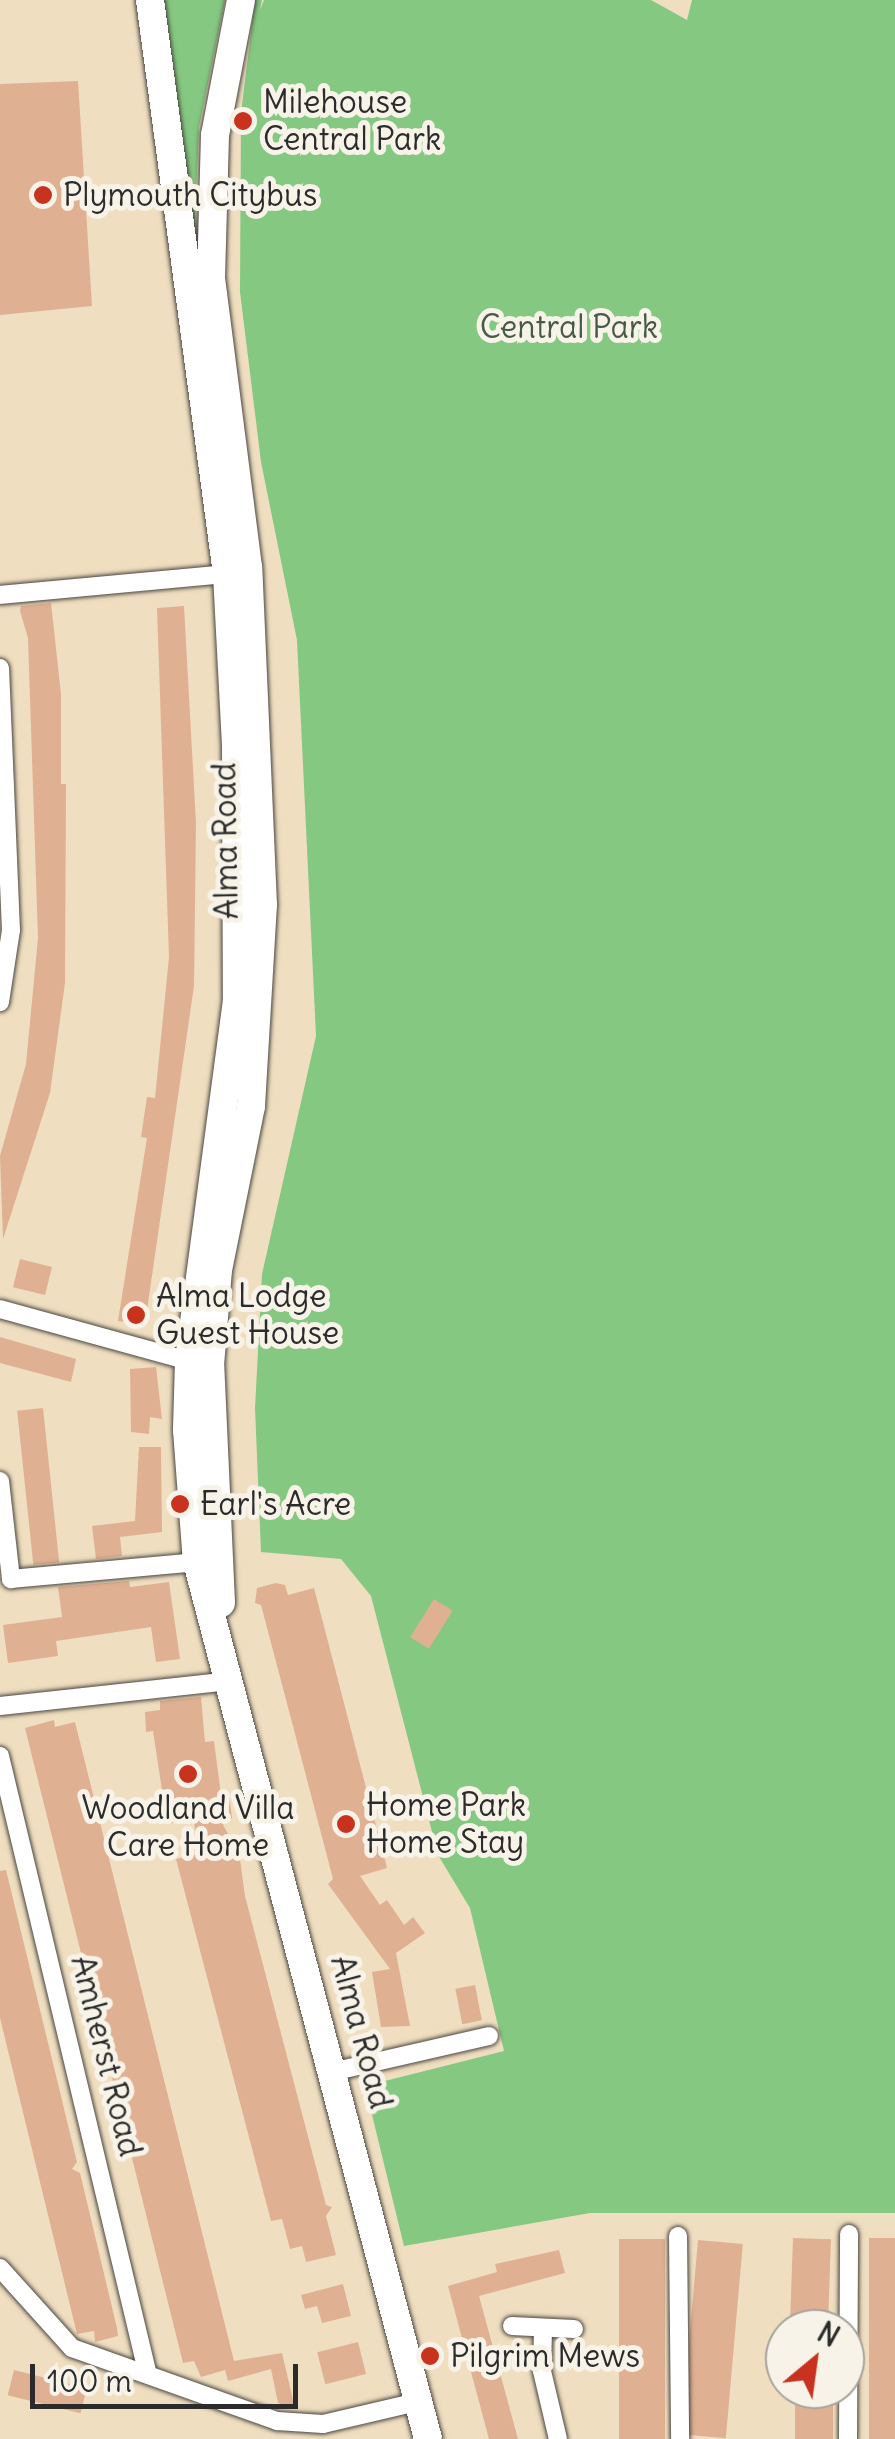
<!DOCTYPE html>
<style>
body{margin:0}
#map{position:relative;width:895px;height:2439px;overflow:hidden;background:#f0dec0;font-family:Delius,sans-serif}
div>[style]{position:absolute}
.green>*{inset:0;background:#85c882}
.building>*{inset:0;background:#e0b092;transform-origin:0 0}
.roads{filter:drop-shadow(0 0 2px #494641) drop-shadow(0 0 2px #494641)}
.minor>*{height:18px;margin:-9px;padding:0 9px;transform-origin:9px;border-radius:9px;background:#fff}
.primary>*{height:28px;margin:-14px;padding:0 14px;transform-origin:14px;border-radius:14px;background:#fff}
.dots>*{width:28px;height:28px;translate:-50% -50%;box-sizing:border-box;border:5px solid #f7f3e8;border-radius:50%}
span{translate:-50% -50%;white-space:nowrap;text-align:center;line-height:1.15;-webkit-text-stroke:10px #f7f3e8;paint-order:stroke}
.poi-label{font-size:32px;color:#2b2b2b}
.left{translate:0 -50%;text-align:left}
.park-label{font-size:32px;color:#465a45}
.street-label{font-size:32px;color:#2b2b2b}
.north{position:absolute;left:765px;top:2309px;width:100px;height:100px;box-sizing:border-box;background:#f7f3e8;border:2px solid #a5a39c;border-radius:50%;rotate:29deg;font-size:28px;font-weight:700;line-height:40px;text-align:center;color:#2b2b2b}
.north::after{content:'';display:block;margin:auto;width:35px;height:45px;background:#c8321e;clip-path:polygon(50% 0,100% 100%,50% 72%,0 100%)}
.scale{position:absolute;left:30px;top:2364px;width:268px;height:45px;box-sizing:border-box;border:5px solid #2b2b2b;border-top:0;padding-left:12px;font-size:30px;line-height:35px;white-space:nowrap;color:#2b2b2b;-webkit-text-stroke:8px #f7f3e8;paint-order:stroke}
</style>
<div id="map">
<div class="green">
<i style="clip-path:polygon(164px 0,225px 0,199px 127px,194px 240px)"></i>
<i style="clip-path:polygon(255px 0,262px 0,260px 10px,264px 0,651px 0,687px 20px,692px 0,895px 0,895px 2213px,590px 2213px,404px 2246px,365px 2086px,504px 2051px,470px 1908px,438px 1855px,371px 1596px,341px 1559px,261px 1552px,255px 1408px,262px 1274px,316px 1036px,297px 640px,261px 462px,240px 292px,241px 113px)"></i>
</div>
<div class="building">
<i style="clip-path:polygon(78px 81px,92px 306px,0 315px,0 84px)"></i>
<i style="clip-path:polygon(51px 603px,61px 694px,61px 784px,66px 784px,65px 983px,50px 1093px,3px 1239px,0 1156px,26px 1064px,38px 938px,28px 638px,20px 611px,21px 606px)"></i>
<i style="clip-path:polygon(184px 606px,196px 823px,194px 986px,145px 1324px,118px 1321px,147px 1138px,141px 1137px,147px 1097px,155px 1098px,169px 957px,157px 608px)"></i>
<i style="left:20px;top:1259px;width:33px;height:29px;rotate:14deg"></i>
<i style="clip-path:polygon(0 1337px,76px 1359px,71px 1382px,0 1363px)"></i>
<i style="clip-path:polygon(156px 1367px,162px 1419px,150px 1417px,149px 1434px,131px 1432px,130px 1369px)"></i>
<i style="left:43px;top:1408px;width:155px;height:26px;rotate:84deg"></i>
<i style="clip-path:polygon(139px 1447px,161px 1447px,162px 1532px,120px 1537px,122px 1556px,96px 1559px,92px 1526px,135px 1521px)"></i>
<i style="clip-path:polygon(129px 1581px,130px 1587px,169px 1582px,180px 1659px,156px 1662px,151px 1627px,56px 1641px,58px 1656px,8px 1663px,3px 1625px,62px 1617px,58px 1587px)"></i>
<i style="clip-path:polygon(276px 1583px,285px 1585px,288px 1595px,314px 1588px,387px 1868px,360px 1876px,380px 1905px,387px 1900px,404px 1925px,413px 1917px,425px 1933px,396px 1953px,410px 2026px,381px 2027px,372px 1972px,390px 1969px,328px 1884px,333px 1879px,294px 1730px,261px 1605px,255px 1603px,257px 1588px)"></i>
<i style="left:434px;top:1599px;width:22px;height:45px;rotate:32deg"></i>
<i style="clip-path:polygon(201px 1697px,205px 1742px,214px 1741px,221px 1795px,229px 1794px,232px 1818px,223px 1825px,239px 1852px,245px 1896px,326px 2205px,332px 2207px,326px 2216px,336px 2255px,306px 2262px,302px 2246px,290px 2249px,282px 2219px,271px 2221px,176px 1859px,198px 1854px,194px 1822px,167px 1823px,153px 1731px,146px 1732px,145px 1712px,160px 1710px,160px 1701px)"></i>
<i style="clip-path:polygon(54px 1720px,55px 1727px,75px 1722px,234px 2361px,282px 2353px,295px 2408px,278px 2403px,271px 2369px,228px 2381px,225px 2370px,201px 2377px,194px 2361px,183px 2363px,25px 1728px)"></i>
<i style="clip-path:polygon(6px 1870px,77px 2162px,72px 2169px,80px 2173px,117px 2328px,118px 2336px,95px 2342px,94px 2331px,77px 2334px,0 2018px,0 1871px)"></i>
<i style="left:475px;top:1985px;width:36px;height:20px;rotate:79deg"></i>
<i style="left:793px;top:2238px;width:38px;height:90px;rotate:2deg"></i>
<i style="left:869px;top:2238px;width:26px;height:201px"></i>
<i style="left:619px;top:2239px;width:46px;height:200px"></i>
<i style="left:698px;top:2240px;width:45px;height:195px;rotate:5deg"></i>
<i style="clip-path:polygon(559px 2250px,565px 2273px,479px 2296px,518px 2439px,489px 2439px,448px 2286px,497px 2272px,495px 2264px)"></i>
<i style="clip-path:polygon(343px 2284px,351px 2316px,322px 2323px,317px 2306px,305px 2309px,301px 2295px)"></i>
<i style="left:358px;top:2342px;width:33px;height:42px;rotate:76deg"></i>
<i style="left:14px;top:2370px;width:75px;height:26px;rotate:14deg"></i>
<i style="left:833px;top:2389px;width:50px;height:38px;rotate:90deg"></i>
</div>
<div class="roads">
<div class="minor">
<i style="left:0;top:595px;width:228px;rotate:-5.3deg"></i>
<i style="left:0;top:668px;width:262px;rotate:87.6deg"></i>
<i style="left:11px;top:930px;width:73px;rotate:98.7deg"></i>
<i style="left:0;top:1309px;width:196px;rotate:15.4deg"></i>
<i style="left:0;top:1481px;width:99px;rotate:83.6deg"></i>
<i style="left:11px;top:1579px;width:187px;rotate:-5.2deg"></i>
<i style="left:0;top:1706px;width:233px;rotate:-6.2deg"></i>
<i style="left:0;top:1756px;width:632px;rotate:76.56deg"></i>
<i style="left:336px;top:2071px;width:157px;rotate:-12.9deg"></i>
<i style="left:678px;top:2236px;width:203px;rotate:89.4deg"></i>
<i style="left:0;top:2268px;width:108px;rotate:48deg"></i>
<i style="left:72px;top:2348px;width:218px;rotate:19.6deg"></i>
<i style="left:277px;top:2421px;width:46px;rotate:3.7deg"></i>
<i style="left:323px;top:2424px;width:101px;rotate:-13.2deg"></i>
<i style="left:512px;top:2326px;width:62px;rotate:2.8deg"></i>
<i style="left:543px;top:2328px;width:43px;rotate:91.3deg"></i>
<i style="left:542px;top:2371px;width:70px;rotate:76.8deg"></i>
<i style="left:848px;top:2439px;width:205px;rotate:-89.7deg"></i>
</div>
<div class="primary">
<i style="left:150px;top:0;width:579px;rotate:82.36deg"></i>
<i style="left:227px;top:574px;width:172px;rotate:87deg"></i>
<i style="left:236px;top:746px;width:254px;rotate:89.8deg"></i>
<i style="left:237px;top:1000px;width:364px;rotate:97.6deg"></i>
<i style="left:189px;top:1361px;width:69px;rotate:91.7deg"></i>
<i style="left:187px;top:1430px;width:132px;rotate:85.7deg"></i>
<i style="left:197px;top:1562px;width:907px;rotate:75.24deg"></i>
<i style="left:221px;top:1603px;width:238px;rotate:-92.6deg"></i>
<i style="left:210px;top:1365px;width:95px;rotate:-85.2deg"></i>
<i style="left:218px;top:1270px;width:167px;rotate:-78.6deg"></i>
<i style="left:251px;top:1106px;width:201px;rotate:-86.6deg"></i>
<i style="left:263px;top:905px;width:338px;rotate:-92.5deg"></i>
<i style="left:248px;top:567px;width:291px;rotate:-97.3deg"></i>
<i style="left:211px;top:278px;width:143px;rotate:-88.4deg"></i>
<i style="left:215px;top:135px;width:137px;rotate:-79.1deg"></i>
</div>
</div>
<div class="dots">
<i style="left:243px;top:121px;background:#c8321e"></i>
<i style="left:43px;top:195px;background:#c8321e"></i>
<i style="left:136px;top:1315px;background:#c8321e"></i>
<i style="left:180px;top:1504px;background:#c8321e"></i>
<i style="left:188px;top:1774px;background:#c8321e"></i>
<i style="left:346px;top:1824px;background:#c8321e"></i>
<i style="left:430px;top:2356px;background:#c8321e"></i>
</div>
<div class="poi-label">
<span class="left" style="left:263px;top:121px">Milehouse<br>Central Park</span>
<span class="left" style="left:63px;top:195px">Plymouth Citybus</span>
<span class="left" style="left:156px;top:1315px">Alma Lodge<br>Guest House</span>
<span class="left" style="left:200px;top:1504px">Earl's Acre</span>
<span class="left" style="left:366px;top:1824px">Home Park<br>Home Stay</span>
<span style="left:188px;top:1827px">Woodland Villa<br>Care Home</span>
<span class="left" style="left:450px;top:2356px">Pilgrim Mews</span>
</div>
<div class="park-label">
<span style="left:569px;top:327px">Central Park</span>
</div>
<div class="street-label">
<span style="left:226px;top:841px;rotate:-91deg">Alma Road</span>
<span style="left:361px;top:2032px;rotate:75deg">Alma Road</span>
<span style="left:106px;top:2056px;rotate:76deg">Amherst Road</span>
</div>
<div class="north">N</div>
<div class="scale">100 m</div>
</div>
